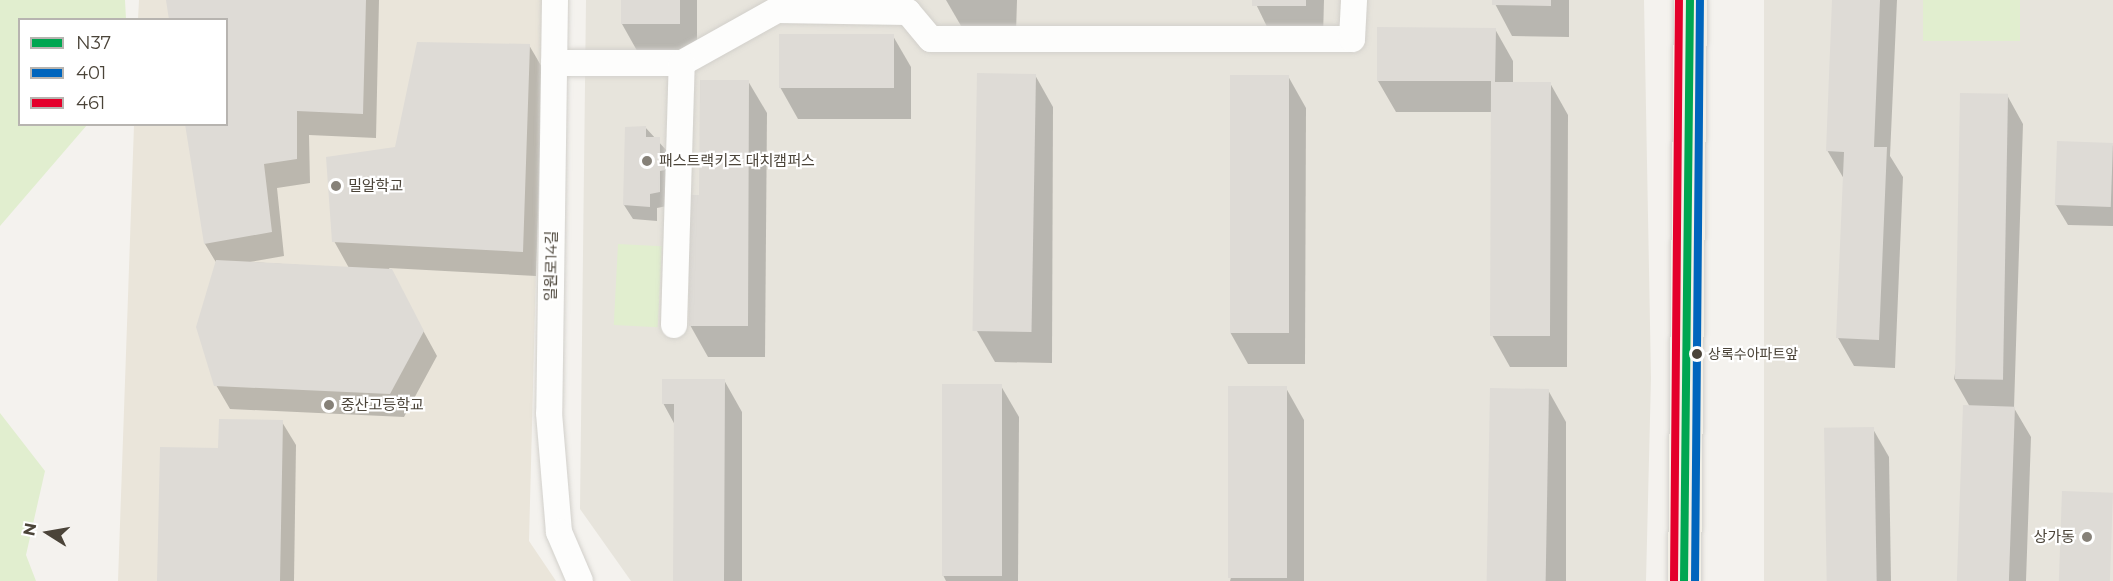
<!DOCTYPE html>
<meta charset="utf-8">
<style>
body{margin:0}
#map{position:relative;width:2113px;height:581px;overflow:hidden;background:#f4f2ee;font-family:Montserrat,"Noto Sans KR",sans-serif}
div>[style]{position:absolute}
.residential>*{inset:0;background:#e7e4dc;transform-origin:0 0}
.education>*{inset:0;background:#eae5da}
.green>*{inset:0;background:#e1eecf;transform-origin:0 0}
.shadow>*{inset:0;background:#0003}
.building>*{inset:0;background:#dedbd6;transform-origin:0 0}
.roads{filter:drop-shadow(0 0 2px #d2d0cb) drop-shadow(0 0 2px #d2d0cb)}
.street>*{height:26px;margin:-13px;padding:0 13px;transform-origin:13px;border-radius:13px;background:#fdfdfc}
.primary>*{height:33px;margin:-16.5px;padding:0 16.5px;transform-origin:16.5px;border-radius:16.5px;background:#f2efe6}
.bus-1>*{height:8px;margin:-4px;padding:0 4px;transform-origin:4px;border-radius:4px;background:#00a651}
.bus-2>*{height:8px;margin:-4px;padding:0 4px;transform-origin:4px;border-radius:4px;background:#0065bd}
.bus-3>*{height:8px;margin:-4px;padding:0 4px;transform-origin:4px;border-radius:4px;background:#e4002b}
.dots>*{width:16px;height:16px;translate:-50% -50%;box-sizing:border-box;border:3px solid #fff;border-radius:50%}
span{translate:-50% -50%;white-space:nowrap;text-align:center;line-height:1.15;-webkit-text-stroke:4.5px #fff;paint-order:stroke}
.bus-label{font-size:14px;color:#4b4439}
.left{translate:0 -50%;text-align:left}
.poi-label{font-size:15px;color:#4b4439}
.right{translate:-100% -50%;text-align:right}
.street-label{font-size:15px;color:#4b4439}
.legend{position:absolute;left:18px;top:18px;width:210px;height:108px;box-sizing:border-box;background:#fff;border:2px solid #b7b4b0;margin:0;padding:8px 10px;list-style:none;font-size:18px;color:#4b4439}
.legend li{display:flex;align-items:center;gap:12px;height:30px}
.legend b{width:30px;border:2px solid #b7b4b0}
.north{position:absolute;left:18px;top:503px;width:60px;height:60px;-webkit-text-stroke:4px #fff;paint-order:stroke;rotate:281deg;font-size:16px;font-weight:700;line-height:24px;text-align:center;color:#4b4439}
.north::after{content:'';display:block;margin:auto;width:21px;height:27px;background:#4b4439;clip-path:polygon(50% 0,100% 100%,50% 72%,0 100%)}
</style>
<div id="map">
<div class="residential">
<i style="clip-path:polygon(586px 0,1644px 0,1651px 378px,1646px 581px,631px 581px,580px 509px)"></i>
<i style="left:1764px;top:0;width:349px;height:581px"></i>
</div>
<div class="education">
<i style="clip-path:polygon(139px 0,543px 0,529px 541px,556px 581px,118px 581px,134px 125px,226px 124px,226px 20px,138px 19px)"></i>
</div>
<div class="green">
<i style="clip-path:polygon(0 0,125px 0,126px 19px,20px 20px,20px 124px,87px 125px,0 226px)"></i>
<i style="left:1923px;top:0;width:97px;height:41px"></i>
<i style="left:618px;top:244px;width:44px;height:81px;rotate:3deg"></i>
<i style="clip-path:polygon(0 413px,45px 471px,26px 555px,36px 581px,0 581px)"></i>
</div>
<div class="shadow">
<i style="clip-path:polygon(167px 0,379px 0,376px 138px,309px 135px,310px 183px,277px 188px,284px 256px,250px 262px,349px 268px,334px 241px,396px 148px,529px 45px,543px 69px,536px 276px,389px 268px,437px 356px,404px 417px,230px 409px,216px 385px,217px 264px,205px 244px,186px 124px,226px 124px,226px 20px)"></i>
<i style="clip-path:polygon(622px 0,697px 0,697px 56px,640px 56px,622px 24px)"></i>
<i style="clip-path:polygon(946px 0,1017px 0,1016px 32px,964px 31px)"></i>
<i style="clip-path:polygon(1254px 0,1324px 0,1323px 37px,1272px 37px)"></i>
<i style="clip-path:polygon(1493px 0,1569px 0,1569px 37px,1512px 36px)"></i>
<i style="clip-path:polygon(1834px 0,1897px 0,1890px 156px,1903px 177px,1895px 368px,1854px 366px,1838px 338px,1844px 179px,1827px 150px)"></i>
<i style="clip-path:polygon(1495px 29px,1513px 61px,1513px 83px,1550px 83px,1568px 115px,1567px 367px,1510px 367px,1492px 335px,1493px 112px,1396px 112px,1378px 81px)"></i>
<i style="clip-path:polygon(893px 36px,911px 67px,911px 119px,798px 119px,780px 87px)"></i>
<i style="clip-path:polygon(1035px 75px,1053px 107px,1052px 363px,995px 362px,977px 331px)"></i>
<i style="clip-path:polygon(1288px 76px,1306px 108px,1305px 364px,1248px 364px,1230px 332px)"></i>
<i style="clip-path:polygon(748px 81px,767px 113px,765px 357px,708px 357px,690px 325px,701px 196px)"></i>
<i style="clip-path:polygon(2007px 95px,2023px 124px,2014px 408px,2031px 437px,2026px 581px,1959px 581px,1970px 407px,1954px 379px)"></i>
<i style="clip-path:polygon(645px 127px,668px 152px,667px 206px,657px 208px,657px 221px,633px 219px,624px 205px)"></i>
<i style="clip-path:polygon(2113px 145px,2113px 226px,2068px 225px,2056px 205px)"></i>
<i style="clip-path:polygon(724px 380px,742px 412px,742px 581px,675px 581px,675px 425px,663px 403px)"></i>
<i style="clip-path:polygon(1001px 386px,1019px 417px,1018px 581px,946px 581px,943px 575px)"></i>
<i style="clip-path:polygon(1286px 388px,1304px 420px,1304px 581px,1230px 581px)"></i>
<i style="clip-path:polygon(1548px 390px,1566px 422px,1566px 581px,1491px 581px)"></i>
<i style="clip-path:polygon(282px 422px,296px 445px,294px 581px,159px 581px,220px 449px)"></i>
<i style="clip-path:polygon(1873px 429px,1889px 457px,1891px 581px,1828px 581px)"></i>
</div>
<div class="building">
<i style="clip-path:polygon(166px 0,366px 0,363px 114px,297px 111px,297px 159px,264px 164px,272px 232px,204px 244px,185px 124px,226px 124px,226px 20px,169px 20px)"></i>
<i style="left:621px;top:0;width:59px;height:24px"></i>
<i style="left:1252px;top:0;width:54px;height:6px"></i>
<i style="clip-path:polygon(1492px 0,1551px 0,1551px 6px,1492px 5px)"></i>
<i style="clip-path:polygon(1832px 0,1880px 0,1874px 147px,1887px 147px,1879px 340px,1836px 338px,1844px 152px,1826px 151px)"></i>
<i style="clip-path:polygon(1377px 27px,1496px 28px,1495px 82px,1551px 82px,1550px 336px,1490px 336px,1491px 81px,1377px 81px)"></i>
<i style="left:779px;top:34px;width:115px;height:54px"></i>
<i style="clip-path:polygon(417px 42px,530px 44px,523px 252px,332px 242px,326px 157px,395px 147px)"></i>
<i style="left:977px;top:73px;width:59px;height:258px;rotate:1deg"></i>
<i style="left:1230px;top:75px;width:59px;height:258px"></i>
<i style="clip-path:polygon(700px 80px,749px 80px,748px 326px,689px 326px,689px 195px,699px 195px)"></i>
<i style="left:1960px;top:93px;width:48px;height:286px;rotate:1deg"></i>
<i style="clip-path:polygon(646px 126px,646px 137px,660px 137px,660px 154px,671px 153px,671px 169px,660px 171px,660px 192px,650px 194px,650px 207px,623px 205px,625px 127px)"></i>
<i style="left:2057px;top:141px;width:56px;height:64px;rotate:2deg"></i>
<i style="clip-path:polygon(216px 260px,392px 269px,424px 331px,390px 394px,214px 386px,196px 327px)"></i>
<i style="clip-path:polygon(662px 379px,725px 379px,724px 581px,673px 581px,674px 404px,662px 404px)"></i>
<i style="left:942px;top:384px;width:60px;height:192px"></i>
<i style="left:1228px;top:386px;width:59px;height:192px"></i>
<i style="left:1490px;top:388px;width:59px;height:193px;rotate:1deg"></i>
<i style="left:1963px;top:405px;width:52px;height:176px;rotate:2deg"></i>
<i style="clip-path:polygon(219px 419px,283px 420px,280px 581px,157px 581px,160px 447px,218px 448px)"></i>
<i style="left:1874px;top:427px;width:154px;height:50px;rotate:89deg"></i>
<i style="left:2062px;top:491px;width:51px;height:90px;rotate:2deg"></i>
</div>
<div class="roads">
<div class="street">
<i style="left:555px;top:0;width:413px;rotate:90.8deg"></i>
<i style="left:549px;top:413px;width:119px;rotate:85.2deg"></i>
<i style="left:559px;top:532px;width:53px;rotate:66.8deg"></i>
<i style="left:554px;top:63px;width:128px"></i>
<i style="left:682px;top:63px;width:109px;rotate:-29.2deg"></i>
<i style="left:777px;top:10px;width:131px;rotate:0.9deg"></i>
<i style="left:908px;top:12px;width:35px;rotate:50deg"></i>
<i style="left:931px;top:39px;width:421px"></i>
<i style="left:1352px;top:39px;width:39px;rotate:-87deg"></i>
<i style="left:674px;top:325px;width:262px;rotate:-88.3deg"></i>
</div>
<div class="primary">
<i style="left:1684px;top:581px;width:581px;rotate:-89.41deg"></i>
</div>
</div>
<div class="bus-1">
<i style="left:1684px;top:581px;width:581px;rotate:-89.41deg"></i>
</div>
<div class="bus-2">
<i style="left:1695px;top:581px;width:581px;rotate:-89.51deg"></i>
</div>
<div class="bus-3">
<i style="left:1674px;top:581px;width:581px;rotate:-89.51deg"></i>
</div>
<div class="dots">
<i style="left:647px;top:161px;background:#868178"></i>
<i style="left:336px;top:186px;background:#868178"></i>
<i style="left:1697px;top:354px;background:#4b4439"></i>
<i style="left:329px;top:405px;background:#868178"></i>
<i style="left:2087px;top:537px;background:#868178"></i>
</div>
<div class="bus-label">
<span class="left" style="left:1708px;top:354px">상록수아파트앞</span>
</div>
<div class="poi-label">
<span class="left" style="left:659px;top:161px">패스트랙키즈 대치캠퍼스</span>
<span class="left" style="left:348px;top:186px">밀알학교</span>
<span class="left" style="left:341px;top:405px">중산고등학교</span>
<span class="right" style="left:2075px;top:537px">상가동</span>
</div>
<div class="street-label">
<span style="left:551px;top:266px;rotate:-89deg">일원로14길</span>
</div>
<ul class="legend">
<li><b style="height:8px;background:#00a651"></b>N37</li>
<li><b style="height:8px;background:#0065bd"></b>401</li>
<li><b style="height:8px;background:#e4002b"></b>461</li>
</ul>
<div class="north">N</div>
</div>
